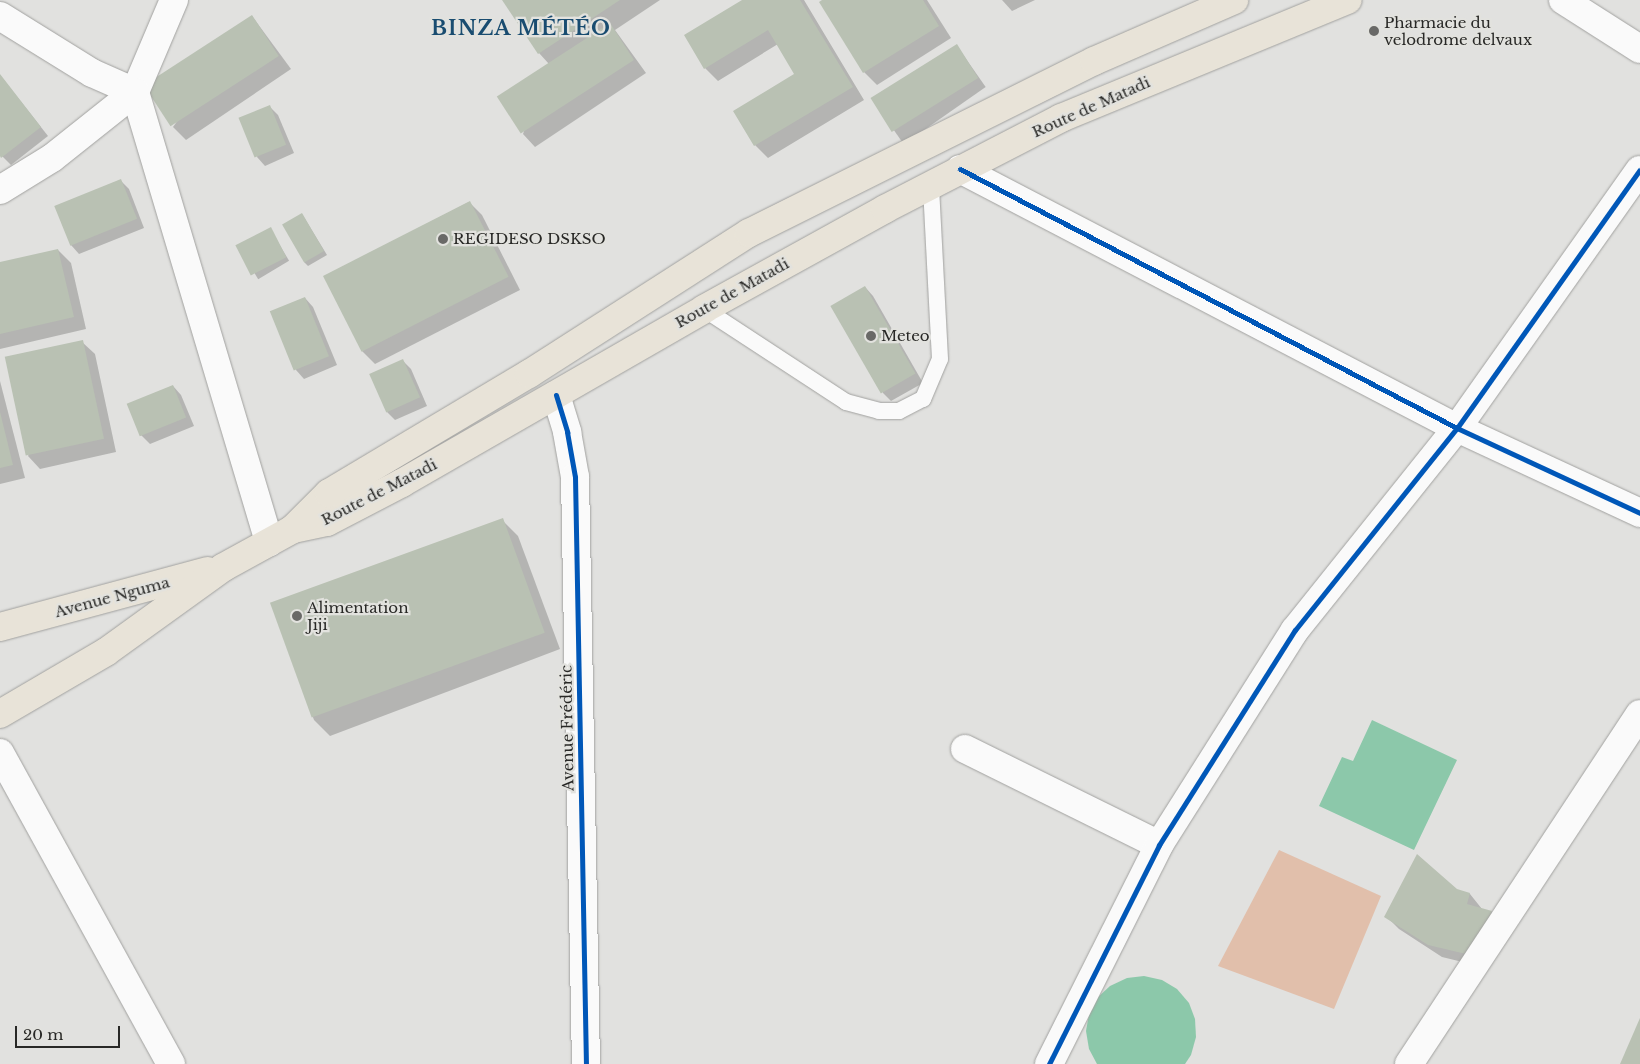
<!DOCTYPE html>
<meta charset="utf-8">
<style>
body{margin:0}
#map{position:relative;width:1640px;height:1064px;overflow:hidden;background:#e1e1df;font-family:"Libre Baskerville",serif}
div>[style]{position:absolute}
.green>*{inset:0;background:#e1bfab}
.water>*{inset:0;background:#8cc8aa}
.shadow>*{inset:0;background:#0003;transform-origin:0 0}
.building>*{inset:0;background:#b9c1b3;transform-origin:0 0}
.roads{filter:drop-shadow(0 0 1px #a1a19f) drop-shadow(0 0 1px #a1a19f)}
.lane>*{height:16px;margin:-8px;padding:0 8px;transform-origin:8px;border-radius:8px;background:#fafafa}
.street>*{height:28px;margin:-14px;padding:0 14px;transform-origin:14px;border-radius:14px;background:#fafafa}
.primary>*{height:28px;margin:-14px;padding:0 14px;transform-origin:14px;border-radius:14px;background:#e8e3d8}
.cycleway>*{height:5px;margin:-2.5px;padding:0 2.5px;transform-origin:2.5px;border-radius:2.5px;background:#0057b8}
.dots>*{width:14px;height:14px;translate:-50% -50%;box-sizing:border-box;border:2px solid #e2e2de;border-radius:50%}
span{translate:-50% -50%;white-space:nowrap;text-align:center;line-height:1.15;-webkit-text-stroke:4.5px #e2e2de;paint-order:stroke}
.poi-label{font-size:15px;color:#282826}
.left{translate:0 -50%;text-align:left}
.street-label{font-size:15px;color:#282826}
.district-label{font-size:20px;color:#194c70;font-weight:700;letter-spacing:1px}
.scale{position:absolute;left:15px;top:1026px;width:105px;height:22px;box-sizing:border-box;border:2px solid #282826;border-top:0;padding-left:6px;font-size:15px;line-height:18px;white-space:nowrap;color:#282826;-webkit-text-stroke:4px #e2e2de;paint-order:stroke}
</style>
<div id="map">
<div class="green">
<i style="clip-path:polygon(1279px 850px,1381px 896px,1334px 1009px,1218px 966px)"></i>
</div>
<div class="water">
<i style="clip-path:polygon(1372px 720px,1457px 760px,1414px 850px,1319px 806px,1342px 757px,1353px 761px)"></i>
<i style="clip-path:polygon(1144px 976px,1162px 980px,1177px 989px,1189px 1003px,1195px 1019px,1196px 1037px,1191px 1055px,1185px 1064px,1097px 1064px,1089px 1049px,1086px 1031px,1089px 1014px,1097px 998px,1110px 986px,1127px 978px)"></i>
</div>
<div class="shadow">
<i style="clip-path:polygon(504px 0,660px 0,615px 30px,646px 73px,535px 147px,523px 134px,549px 64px,539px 53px)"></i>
<i style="clip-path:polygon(744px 0,804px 0,864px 100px,768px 158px,755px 145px,735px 112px,796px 74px,778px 44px,718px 81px,705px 68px,686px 35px)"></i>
<i style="clip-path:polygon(825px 0,927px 0,951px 38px,877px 85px,864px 72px,821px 2px)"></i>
<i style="clip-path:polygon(1002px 0,1035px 0,1012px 11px)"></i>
<i style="clip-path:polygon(252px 16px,291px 69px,186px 140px,173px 127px)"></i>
<i style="left:957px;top:46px;width:50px;height:100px;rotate:55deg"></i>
<i style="clip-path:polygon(0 75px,48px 136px,11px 165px,0 154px)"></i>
<i style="clip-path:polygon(269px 106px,278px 115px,294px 153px,265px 166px,257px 157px)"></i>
<i style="clip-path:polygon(121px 181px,129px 189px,144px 228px,79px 254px,71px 245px)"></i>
<i style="clip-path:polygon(469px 202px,482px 215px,520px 290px,375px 364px,362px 351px,325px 277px)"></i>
<i style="clip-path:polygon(302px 214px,327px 255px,308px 266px,304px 262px)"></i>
<i style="left:270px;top:229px;width:37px;height:36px;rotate:59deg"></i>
<i style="clip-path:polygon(58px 250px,71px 263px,86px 329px,0 349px,0 264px)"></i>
<i style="clip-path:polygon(865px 287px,873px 296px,923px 383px,891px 401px,883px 393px)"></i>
<i style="clip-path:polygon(305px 298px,313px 307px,337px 365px,304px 379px,296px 370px)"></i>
<i style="clip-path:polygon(82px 342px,95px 354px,116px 452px,40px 469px,28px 456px)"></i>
<i style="clip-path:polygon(402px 360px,411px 369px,427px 406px,395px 420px,387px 412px)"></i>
<i style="clip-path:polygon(0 381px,25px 478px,0 484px)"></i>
<i style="clip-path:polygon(173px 386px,181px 395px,194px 426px,150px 444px,141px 435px)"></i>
<i style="clip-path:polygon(502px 520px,518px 536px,560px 649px,330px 736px,314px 720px,272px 606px)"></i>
<i style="clip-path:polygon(1456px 890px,1470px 894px,1482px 909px,1491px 912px,1504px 925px,1479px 966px,1442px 957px,1399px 929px,1386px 916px)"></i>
</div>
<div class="building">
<i style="clip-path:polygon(502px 0,620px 0,538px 54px)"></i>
<i style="clip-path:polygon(742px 0,800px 0,853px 87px,754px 146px,733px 111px,794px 74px,768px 30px,704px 69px,684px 35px)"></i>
<i style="clip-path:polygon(822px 0,923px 0,939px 26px,863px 73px,819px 2px)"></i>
<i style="left:252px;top:15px;width:49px;height:129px;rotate:57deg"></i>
<i style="left:610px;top:23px;width:44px;height:135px;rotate:57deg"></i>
<i style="left:957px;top:44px;width:40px;height:102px;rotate:58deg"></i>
<i style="clip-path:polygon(0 74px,41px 127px,1px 158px,0 156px)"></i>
<i style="left:270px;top:105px;width:43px;height:34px;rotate:68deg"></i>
<i style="left:121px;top:179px;width:43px;height:72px;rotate:68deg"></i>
<i style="left:470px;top:201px;width:85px;height:165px;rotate:63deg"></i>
<i style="left:302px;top:213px;width:44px;height:23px;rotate:60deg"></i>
<i style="left:271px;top:227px;width:34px;height:40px;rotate:63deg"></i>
<i style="clip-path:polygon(58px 249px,74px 317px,0 334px,0 262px)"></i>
<i style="left:865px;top:286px;width:101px;height:40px;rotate:60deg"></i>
<i style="left:305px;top:297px;width:64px;height:38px;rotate:68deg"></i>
<i style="left:83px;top:340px;width:101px;height:80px;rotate:78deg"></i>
<i style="left:403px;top:359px;width:42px;height:37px;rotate:66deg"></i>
<i style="left:173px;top:385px;width:35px;height:50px;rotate:68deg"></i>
<i style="clip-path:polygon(0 412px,13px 465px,0 468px)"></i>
<i style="left:503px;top:518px;width:122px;height:248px;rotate:70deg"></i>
<i style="clip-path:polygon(1417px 854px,1457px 889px,1470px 893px,1467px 904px,1492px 911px,1487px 927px,1466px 954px,1428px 945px,1384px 917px)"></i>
<i style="clip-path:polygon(1640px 1018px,1640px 1064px,1620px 1064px)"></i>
</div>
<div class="roads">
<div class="lane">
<i style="left:704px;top:309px;width:170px;rotate:33.2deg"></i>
<i style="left:846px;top:402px;width:34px;rotate:15deg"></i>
<i style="left:879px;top:411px;width:20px"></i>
<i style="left:899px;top:411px;width:27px;rotate:-27deg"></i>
<i style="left:923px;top:399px;width:43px;rotate:-67deg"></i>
<i style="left:940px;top:359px;width:174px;rotate:-93deg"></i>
</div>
<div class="street">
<i style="left:174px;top:0;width:100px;rotate:113deg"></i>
<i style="left:135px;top:92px;width:470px;rotate:73.4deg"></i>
<i style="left:1563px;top:0;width:91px;rotate:32.5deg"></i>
<i style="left:0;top:16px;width:108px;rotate:31.8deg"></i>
<i style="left:92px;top:73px;width:47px;rotate:23.8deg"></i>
<i style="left:135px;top:92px;width:106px;rotate:141.5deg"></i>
<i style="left:52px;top:158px;width:61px;rotate:148.4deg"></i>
<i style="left:960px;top:169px;width:560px;rotate:27.53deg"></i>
<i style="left:1457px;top:428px;width:202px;rotate:24.9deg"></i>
<i style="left:556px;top:395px;width:39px;rotate:73deg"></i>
<i style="left:567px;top:432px;width:46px;rotate:79.9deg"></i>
<i style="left:575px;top:477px;width:587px;rotate:88.93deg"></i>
<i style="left:965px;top:749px;width:216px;rotate:26.3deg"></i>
<i style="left:0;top:753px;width:355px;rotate:61.2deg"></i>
<i style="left:1049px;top:1064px;width:245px;rotate:-63.3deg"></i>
<i style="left:1159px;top:845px;width:254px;rotate:-57.7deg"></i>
<i style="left:1295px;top:630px;width:259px;rotate:-51.3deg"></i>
<i style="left:1457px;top:428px;width:316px;rotate:-54.7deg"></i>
<i style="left:1409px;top:1064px;width:419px;rotate:-56.6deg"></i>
</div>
<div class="primary">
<i style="left:293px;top:529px;width:35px;rotate:-12deg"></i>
<i style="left:327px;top:522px;width:85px;rotate:-27.5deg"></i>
<i style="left:402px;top:483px;width:349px;rotate:-29.9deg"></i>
<i style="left:704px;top:309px;width:207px;rotate:-28.9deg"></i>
<i style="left:885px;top:209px;width:198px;rotate:-27.3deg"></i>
<i style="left:1061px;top:118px;width:310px;rotate:-22.4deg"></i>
<i style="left:0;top:627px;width:215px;rotate:-15.1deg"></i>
<i style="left:0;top:714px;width:123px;rotate:-30.3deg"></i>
<i style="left:106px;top:652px;width:145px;rotate:-35.8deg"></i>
<i style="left:224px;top:567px;width:79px;rotate:-28.8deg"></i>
<i style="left:293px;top:529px;width:51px;rotate:-45deg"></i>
<i style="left:329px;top:493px;width:233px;rotate:-30.8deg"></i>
<i style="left:529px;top:374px;width:261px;rotate:-32.7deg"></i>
<i style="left:749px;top:233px;width:385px;rotate:-26.5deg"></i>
<i style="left:1094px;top:61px;width:153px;rotate:-23.5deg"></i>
</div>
</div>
<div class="cycleway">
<i style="left:960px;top:169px;width:560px;rotate:27.53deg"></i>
<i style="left:1457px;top:428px;width:202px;rotate:24.9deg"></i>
<i style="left:556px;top:395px;width:39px;rotate:73deg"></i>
<i style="left:567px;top:432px;width:46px;rotate:79.9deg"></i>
<i style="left:575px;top:477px;width:587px;rotate:88.93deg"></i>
<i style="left:1049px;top:1064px;width:245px;rotate:-63.3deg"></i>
<i style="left:1159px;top:845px;width:254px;rotate:-57.7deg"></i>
<i style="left:1295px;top:630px;width:259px;rotate:-51.3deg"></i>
<i style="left:1457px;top:428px;width:316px;rotate:-54.7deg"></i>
</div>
<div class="dots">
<i style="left:1374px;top:31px;background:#696967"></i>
<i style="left:443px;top:239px;background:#696967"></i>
<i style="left:871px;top:336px;background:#696967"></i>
<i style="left:297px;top:616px;background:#696967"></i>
</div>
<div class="poi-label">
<span class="left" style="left:1384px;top:31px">Pharmacie du<br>velodrome delvaux</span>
<span class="left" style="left:453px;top:239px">REGIDESO DSKSO</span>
<span class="left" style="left:881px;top:336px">Meteo</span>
<span class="left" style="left:307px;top:616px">Alimentation<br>Jiji</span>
</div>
<div class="street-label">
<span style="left:1091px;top:107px;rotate:-24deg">Route de Matadi</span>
<span style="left:732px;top:293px;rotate:-29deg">Route de Matadi</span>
<span style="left:379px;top:492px;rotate:-27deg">Route de Matadi</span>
<span style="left:112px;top:597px;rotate:-15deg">Avenue Nguma</span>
<span style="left:567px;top:728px;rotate:-91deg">Avenue Frédéric</span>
</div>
<div class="district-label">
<span style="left:521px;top:28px">BINZA MÉTÉO</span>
</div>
<div class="scale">20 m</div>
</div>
